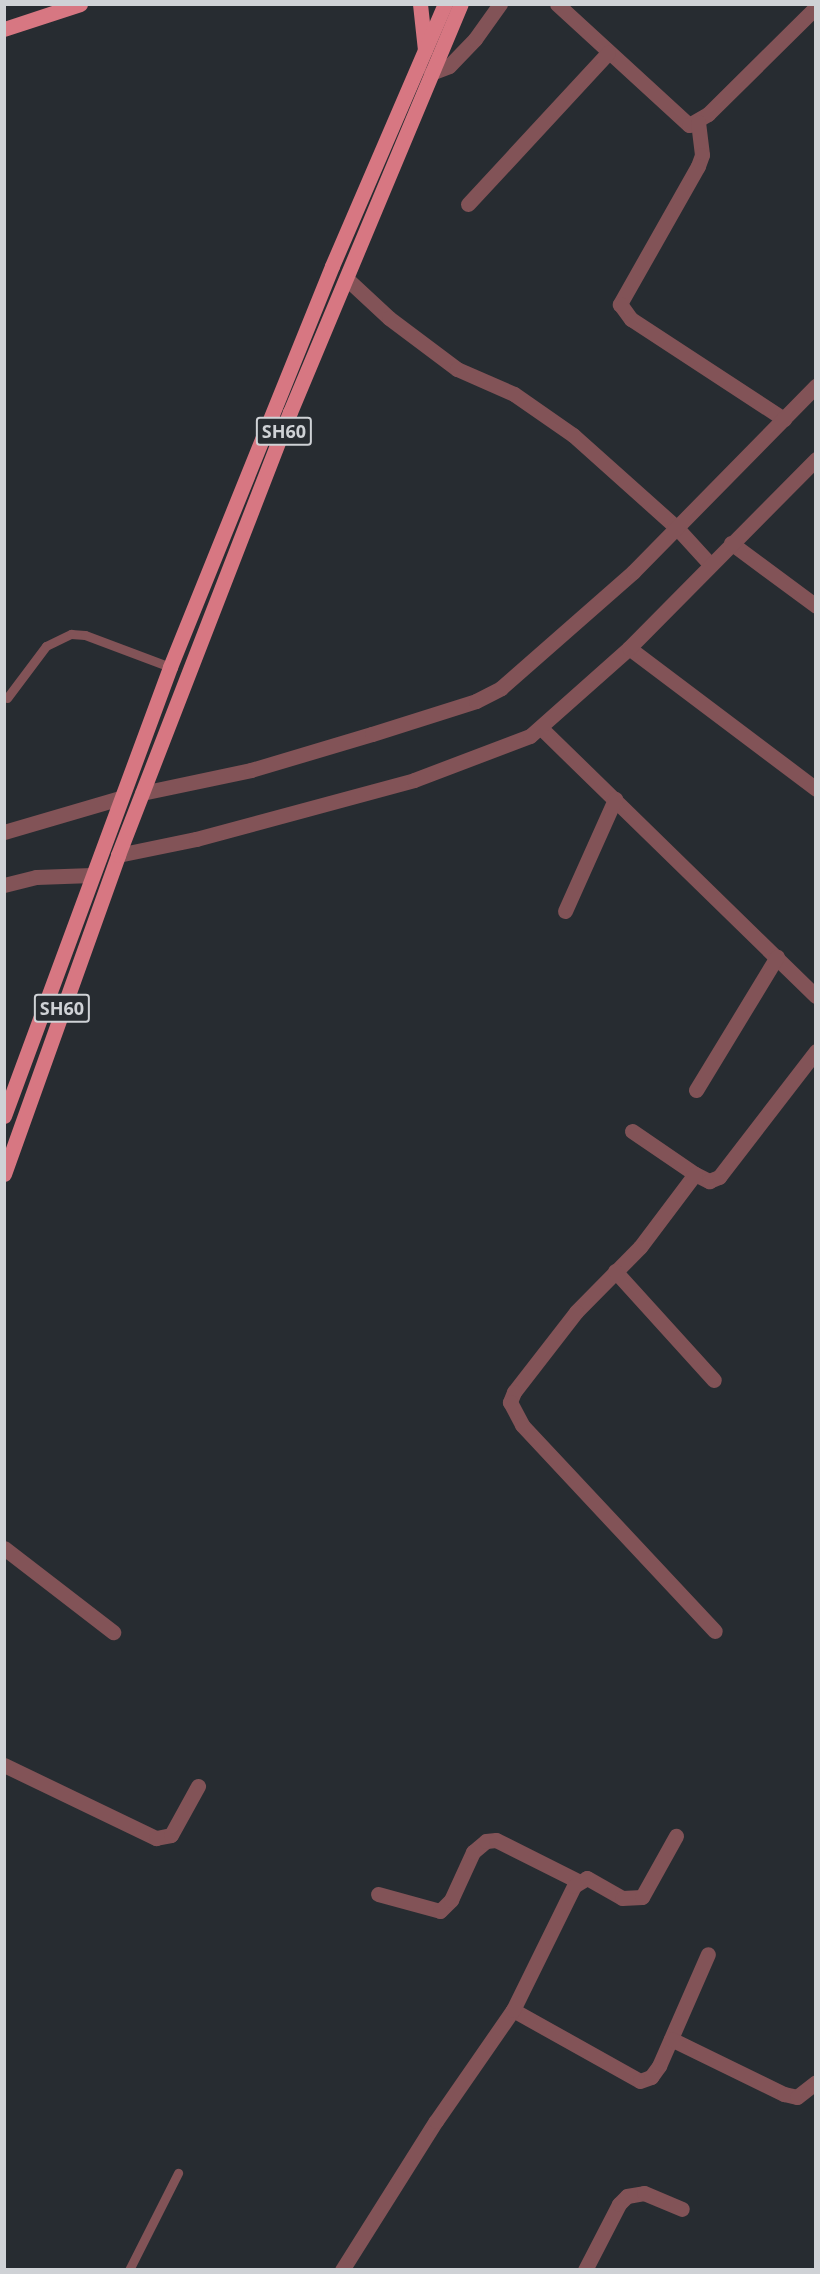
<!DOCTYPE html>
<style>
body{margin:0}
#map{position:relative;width:820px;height:2274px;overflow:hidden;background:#272c31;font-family:"Open Sans",sans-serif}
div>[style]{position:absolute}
.service>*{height:9px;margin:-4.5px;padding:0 4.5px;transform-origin:4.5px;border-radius:4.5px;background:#825357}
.minor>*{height:15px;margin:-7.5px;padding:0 7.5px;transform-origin:7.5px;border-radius:7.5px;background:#825357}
.primary>*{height:15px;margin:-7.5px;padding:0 7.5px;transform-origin:7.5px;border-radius:7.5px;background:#d77782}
span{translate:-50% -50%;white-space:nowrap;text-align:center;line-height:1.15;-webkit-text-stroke:4.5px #272c31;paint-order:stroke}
.shield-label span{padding:2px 4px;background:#272c31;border:2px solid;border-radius:4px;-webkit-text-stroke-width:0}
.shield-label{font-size:18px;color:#cfd2d6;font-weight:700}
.frame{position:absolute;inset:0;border:6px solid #cfd2d6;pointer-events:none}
</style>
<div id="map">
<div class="service">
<i style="left:7px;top:698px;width:65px;rotate:-53.1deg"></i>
<i style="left:46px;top:646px;width:28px;rotate:-26deg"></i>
<i style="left:71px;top:634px;width:14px;rotate:4deg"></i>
<i style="left:85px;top:635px;width:91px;rotate:20.6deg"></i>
<i style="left:129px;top:2270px;width:109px;rotate:-63.2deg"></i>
</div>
<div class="minor">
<i style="left:557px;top:4px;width:179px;rotate:42.5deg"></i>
<i style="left:689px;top:125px;width:22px;rotate:-30deg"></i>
<i style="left:708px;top:114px;width:152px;rotate:-44.7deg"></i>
<i style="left:431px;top:73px;width:19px;rotate:-21deg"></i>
<i style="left:449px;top:66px;width:37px;rotate:-46deg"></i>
<i style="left:475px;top:39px;width:43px;rotate:-54.5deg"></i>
<i style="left:698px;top:122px;width:33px;rotate:83deg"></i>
<i style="left:702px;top:155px;width:12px;rotate:110deg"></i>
<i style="left:698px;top:166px;width:159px;rotate:119.5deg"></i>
<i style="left:620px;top:304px;width:19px;rotate:54deg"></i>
<i style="left:631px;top:319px;width:183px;rotate:33.2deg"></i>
<i style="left:468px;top:204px;width:206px;rotate:-47.2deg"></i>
<i style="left:347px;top:279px;width:57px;rotate:42.9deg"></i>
<i style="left:389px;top:318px;width:85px;rotate:36.9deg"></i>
<i style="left:457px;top:369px;width:62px;rotate:23.7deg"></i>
<i style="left:514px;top:394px;width:72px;rotate:34.8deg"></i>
<i style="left:573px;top:435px;width:140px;rotate:41.8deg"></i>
<i style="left:677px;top:528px;width:47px;rotate:47.6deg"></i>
<i style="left:731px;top:543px;width:106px;rotate:36.5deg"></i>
<i style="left:629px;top:648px;width:234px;rotate:37deg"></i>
<i style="left:541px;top:728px;width:384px;rotate:44.3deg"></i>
<i style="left:142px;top:793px;width:111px;rotate:-11.9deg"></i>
<i style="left:251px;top:770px;width:126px;rotate:-16.6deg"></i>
<i style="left:372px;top:734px;width:109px;rotate:-17.6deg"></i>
<i style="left:476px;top:701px;width:28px;rotate:-27deg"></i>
<i style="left:501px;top:688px;width:176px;rotate:-41.3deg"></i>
<i style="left:633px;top:572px;width:261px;rotate:-45.5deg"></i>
<i style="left:4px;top:832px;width:121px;rotate:-16.3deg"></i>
<i style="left:118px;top:855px;width:80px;rotate:-11.6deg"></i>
<i style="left:196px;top:839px;width:226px;rotate:-15.1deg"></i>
<i style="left:414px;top:780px;width:124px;rotate:-20.8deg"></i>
<i style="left:530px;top:736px;width:132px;rotate:-41.6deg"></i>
<i style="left:629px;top:648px;width:266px;rotate:-45.3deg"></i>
<i style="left:4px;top:885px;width:33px;rotate:-14deg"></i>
<i style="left:36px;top:877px;width:56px;rotate:-2deg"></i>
<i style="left:565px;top:911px;width:123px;rotate:-65.9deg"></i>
<i style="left:696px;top:1090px;width:156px;rotate:-58.7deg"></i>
<i style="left:632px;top:1131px;width:76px;rotate:34.3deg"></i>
<i style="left:695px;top:1174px;width:16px;rotate:27deg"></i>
<i style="left:709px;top:1181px;width:11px;rotate:-22deg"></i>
<i style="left:719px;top:1177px;width:159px;rotate:-52.4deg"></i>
<i style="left:695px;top:1174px;width:91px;rotate:127deg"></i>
<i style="left:640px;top:1247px;width:91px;rotate:134.6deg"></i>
<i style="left:576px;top:1312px;width:101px;rotate:127.8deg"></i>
<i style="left:514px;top:1392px;width:11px;rotate:112deg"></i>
<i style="left:510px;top:1402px;width:26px;rotate:62deg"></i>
<i style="left:522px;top:1425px;width:282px;rotate:46.9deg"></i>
<i style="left:615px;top:1271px;width:147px;rotate:47.8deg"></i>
<i style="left:4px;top:1548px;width:138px;rotate:37.6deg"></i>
<i style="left:4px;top:1765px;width:169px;rotate:25.7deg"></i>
<i style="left:156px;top:1838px;width:15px;rotate:-11deg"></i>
<i style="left:171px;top:1835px;width:56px;rotate:-61.1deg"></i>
<i style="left:378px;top:1894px;width:64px;rotate:15.3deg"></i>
<i style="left:440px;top:1911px;width:16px;rotate:-45deg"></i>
<i style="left:451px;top:1900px;width:53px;rotate:-65.4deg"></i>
<i style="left:473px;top:1852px;width:17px;rotate:-40deg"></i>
<i style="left:486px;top:1841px;width:10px;rotate:-6deg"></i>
<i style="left:496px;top:1840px;width:92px;rotate:26.6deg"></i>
<i style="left:513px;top:2010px;width:145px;rotate:29.2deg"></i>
<i style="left:640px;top:2081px;width:12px;rotate:-20deg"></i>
<i style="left:651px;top:2077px;width:14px;rotate:-54deg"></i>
<i style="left:659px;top:2066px;width:122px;rotate:-66.4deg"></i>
<i style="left:671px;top:2039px;width:126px;rotate:26deg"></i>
<i style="left:784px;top:2094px;width:13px;rotate:13deg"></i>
<i style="left:797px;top:2097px;width:24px;rotate:-38deg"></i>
<i style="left:342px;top:2270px;width:176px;rotate:-57.8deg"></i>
<i style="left:436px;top:2121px;width:135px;rotate:-55.3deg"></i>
<i style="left:513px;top:2010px;width:138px;rotate:-63.8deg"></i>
<i style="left:574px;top:1886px;width:15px;rotate:-32deg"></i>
<i style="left:587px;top:1878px;width:40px;rotate:29.7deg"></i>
<i style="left:622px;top:1898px;width:20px;rotate:-3deg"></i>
<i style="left:642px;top:1897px;width:70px;rotate:-60.9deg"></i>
<i style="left:585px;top:2270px;width:74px;rotate:-62.7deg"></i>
<i style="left:619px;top:2204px;width:11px;rotate:-45deg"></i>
<i style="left:627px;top:2196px;width:17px;rotate:-10deg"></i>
<i style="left:644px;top:2193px;width:41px;rotate:22.8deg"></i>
</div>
<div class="primary">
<i style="left:420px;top:4px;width:46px;rotate:83.8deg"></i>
<i style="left:4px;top:29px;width:80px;rotate:-18.2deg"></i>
<i style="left:4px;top:1116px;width:479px;rotate:-69.7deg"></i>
<i style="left:170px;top:667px;width:432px;rotate:-68deg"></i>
<i style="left:332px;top:266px;width:285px;rotate:-66.7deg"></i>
<i style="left:4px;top:1174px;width:339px;rotate:-70.3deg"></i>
<i style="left:118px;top:855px;width:475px;rotate:-68.8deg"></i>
<i style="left:290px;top:412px;width:442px;rotate:-67.3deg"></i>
</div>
<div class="shield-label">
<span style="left:284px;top:431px">SH60</span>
<span style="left:62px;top:1008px">SH60</span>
</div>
<div class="frame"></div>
</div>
